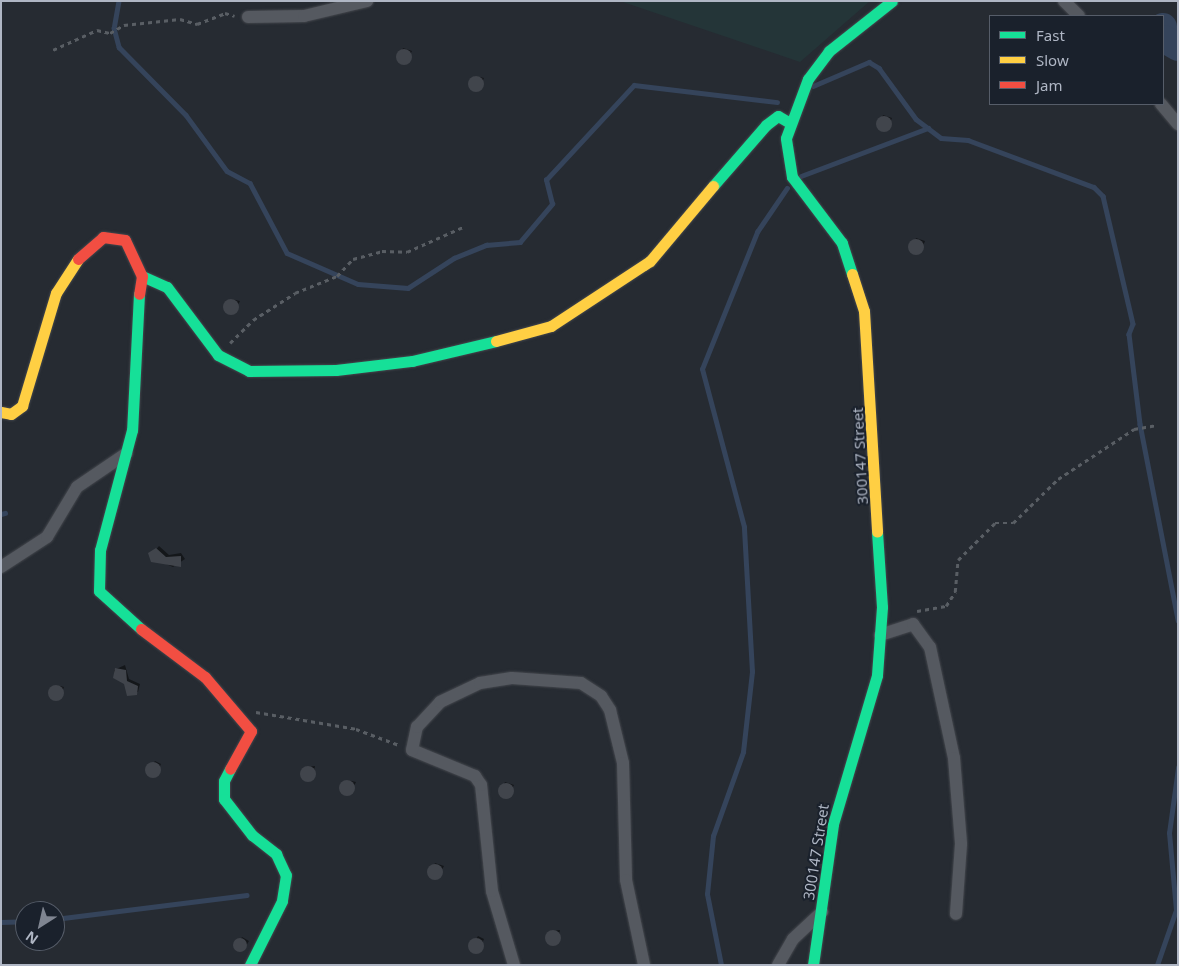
<!DOCTYPE html>
<style>
body{margin:0}
#map{position:relative;width:1179px;height:966px;overflow:hidden;background:#262b32;font-family:"Noto Sans",sans-serif}
div>[style]{position:absolute}
.green>*{inset:0;background:#243538}
.shadow>*{inset:0;background:#0007;transform-origin:0 0}
.stream>*{height:4.5px;margin:-2.25px;padding:0 2.25px;transform-origin:2.25px;border-radius:2.25px;background:#35445b}
.river>*{height:28px;margin:-14px;padding:0 14px;transform-origin:14px;border-radius:14px;background:#35445b}
.building>*{inset:0;background:#41454c}
.round{border-radius:50%}
.path>*{height:2.5px;margin-top:-1.25px;transform-origin:0;background:repeating-linear-gradient(90deg,#595e64 0 4px,transparent 0 8px)}
.roads{filter:drop-shadow(0 0 1px #44474d) drop-shadow(0 0 1px #44474d)}
.street>*{height:12px;margin:-6px;padding:0 6px;transform-origin:6px;border-radius:6px;background:#555960}
.fast>*{height:11px;margin:-5.5px;padding:0 5.5px;transform-origin:5.5px;border-radius:5.5px;background:#16e098}
.slow>*{height:11px;margin:-5.5px;padding:0 5.5px;transform-origin:5.5px;border-radius:5.5px;background:#ffcf43}
.jam>*{height:11px;margin:-5.5px;padding:0 5.5px;transform-origin:5.5px;border-radius:5.5px;background:#f24e42}
span{translate:-50% -50%;white-space:nowrap;text-align:center;line-height:1.15;-webkit-text-stroke:4px #1a212c;paint-order:stroke}
.street-label{font-size:15px;color:#afb6c4}
.frame{position:absolute;inset:0;border:2px solid #afb6c4;pointer-events:none}
.legend{position:absolute;left:989px;top:15px;width:175px;height:90px;box-sizing:border-box;background:#1a212c;border:1px solid #565d69;margin:0;padding:6px 9px;list-style:none;font-size:15px;color:#afb6c4}
.legend li{display:flex;align-items:center;gap:10px;height:25px}
.legend b{width:25px;border:1px solid #565d69}
.north{position:absolute;left:15px;top:901px;width:50px;height:50px;box-sizing:border-box;background:#1a212c;border:1px solid #565d69;border-radius:50%;rotate:215deg;font-size:14px;font-weight:700;line-height:20px;text-align:center;color:#afb6c4}
.north::after{content:'';display:block;margin:auto;width:18px;height:22px;background:#7f8591;clip-path:polygon(50% 0,100% 100%,50% 72%,0 100%)}
</style>
<div id="map">
<div class="green">
<i style="clip-path:polygon(620px 1px,870px 1px,800px 62px)"></i>
</div>
<div class="shadow">
<i style="clip-path:polygon(403px 48px,412px 51px,406px 62px,399px 60px)"></i>
<i style="clip-path:polygon(475px 76px,484px 78px,478px 90px,470px 86px)"></i>
<i style="clip-path:polygon(883px 115px,892px 118px,887px 129px,879px 127px)"></i>
<i style="clip-path:polygon(916px 238px,925px 241px,921px 251px,912px 250px)"></i>
<i style="clip-path:polygon(231px 299px,240px 301px,234px 313px,227px 311px)"></i>
<i style="clip-path:polygon(159px 546px,169px 555px,181px 553px,185px 559px,173px 567px,150px 557px)"></i>
<i style="clip-path:polygon(125px 665px,129px 679px,140px 684px,138px 692px,128px 694px,125px 683px,114px 678px,114px 670px)"></i>
<i style="clip-path:polygon(56px 685px,64px 687px,59px 699px,51px 697px)"></i>
<i style="clip-path:polygon(155px 761px,161px 764px,155px 776px,147px 772px)"></i>
<i style="clip-path:polygon(315px 766px,313px 778px,303px 777px,306px 767px)"></i>
<i style="clip-path:polygon(347px 780px,356px 782px,350px 794px,343px 792px)"></i>
<i style="clip-path:polygon(505px 782px,514px 785px,508px 796px,500px 792px)"></i>
<i style="clip-path:polygon(435px 863px,444px 866px,438px 877px,430px 875px)"></i>
<i style="clip-path:polygon(560px 930px,558px 942px,548px 941px,551px 931px)"></i>
<i style="clip-path:polygon(478px 936px,484px 939px,479px 951px,471px 947px)"></i>
<i style="left:242px;top:937px;width:8px;height:12px;rotate:30deg"></i>
</div>
<div class="stream">
<i style="left:119px;top:1px;width:27px;rotate:100deg"></i>
<i style="left:114px;top:28px;width:20px;rotate:75deg"></i>
<i style="left:119px;top:47px;width:95px;rotate:45.4deg"></i>
<i style="left:186px;top:115px;width:69px;rotate:53.8deg"></i>
<i style="left:227px;top:171px;width:26px;rotate:28deg"></i>
<i style="left:250px;top:183px;width:79px;rotate:62.1deg"></i>
<i style="left:287px;top:253px;width:77px;rotate:23.6deg"></i>
<i style="left:358px;top:284px;width:50px;rotate:4.6deg"></i>
<i style="left:408px;top:288px;width:55px;rotate:-33.1deg"></i>
<i style="left:454px;top:258px;width:35px;rotate:-22deg"></i>
<i style="left:486px;top:245px;width:34px;rotate:-5deg"></i>
<i style="left:520px;top:242px;width:50px;rotate:-49.9deg"></i>
<i style="left:552px;top:204px;width:25px;rotate:-104deg"></i>
<i style="left:546px;top:180px;width:129px;rotate:-47.2deg"></i>
<i style="left:634px;top:85px;width:144px;rotate:6.8deg"></i>
<i style="left:813px;top:86px;width:61px;rotate:-23.2deg"></i>
<i style="left:869px;top:62px;width:12px;rotate:31deg"></i>
<i style="left:879px;top:68px;width:63px;rotate:54deg"></i>
<i style="left:916px;top:119px;width:31px;rotate:37deg"></i>
<i style="left:941px;top:138px;width:27px;rotate:4deg"></i>
<i style="left:968px;top:140px;width:134px;rotate:20.5deg"></i>
<i style="left:1094px;top:187px;width:13px;rotate:45deg"></i>
<i style="left:1103px;top:196px;width:131px;rotate:76.8deg"></i>
<i style="left:1133px;top:324px;width:11px;rotate:112deg"></i>
<i style="left:1129px;top:334px;width:91px;rotate:83deg"></i>
<i style="left:1140px;top:424px;width:200px;rotate:79deg"></i>
<i style="left:801px;top:176px;width:136px;rotate:-20.7deg"></i>
<i style="left:1px;top:514px;width:4px;rotate:-14deg"></i>
<i style="left:55px;top:919px;width:193px;rotate:-7.1deg"></i>
<i style="left:1px;top:922px;width:24px;rotate:-2deg"></i>
<i style="left:721px;top:965px;width:72px;rotate:-101.2deg"></i>
<i style="left:707px;top:894px;width:58px;rotate:-84.1deg"></i>
<i style="left:713px;top:836px;width:89px;rotate:-70.3deg"></i>
<i style="left:743px;top:752px;width:81px;rotate:-83.6deg"></i>
<i style="left:752px;top:672px;width:145px;rotate:-93.2deg"></i>
<i style="left:744px;top:527px;width:163px;rotate:-104.9deg"></i>
<i style="left:702px;top:369px;width:148px;rotate:-68.1deg"></i>
<i style="left:757px;top:232px;width:53px;rotate:-55.7deg"></i>
<i style="left:1157px;top:965px;width:58px;rotate:-70.9deg"></i>
<i style="left:1176px;top:910px;width:77px;rotate:-95.2deg"></i>
<i style="left:1169px;top:833px;width:66px;rotate:-82.1deg"></i>
</div>
<div class="river">
<i style="left:1163px;top:27px;width:12px;rotate:85deg"></i>
<i style="left:1164px;top:39px;width:16px;rotate:30deg"></i>
</div>
<div class="building">
<i class="round" style="left:396px;top:49px;width:16px;height:16px"></i>
<i class="round" style="left:468px;top:76px;width:16px;height:16px"></i>
<i class="round" style="left:876px;top:116px;width:16px;height:16px"></i>
<i class="round" style="left:908px;top:239px;width:16px;height:16px"></i>
<i class="round" style="left:223px;top:299px;width:16px;height:16px"></i>
<i style="clip-path:polygon(156px 548px,166px 557px,181px 556px,181px 567px,151px 562px,148px 553px)"></i>
<i style="clip-path:polygon(115px 668px,126px 670px,127px 681px,138px 686px,137px 695px,127px 696px,124px 684px,113px 678px)"></i>
<i class="round" style="left:48px;top:685px;width:16px;height:16px"></i>
<i class="round" style="left:145px;top:762px;width:16px;height:16px"></i>
<i class="round" style="left:300px;top:766px;width:16px;height:16px"></i>
<i class="round" style="left:339px;top:780px;width:16px;height:16px"></i>
<i class="round" style="left:498px;top:783px;width:16px;height:16px"></i>
<i class="round" style="left:427px;top:864px;width:16px;height:16px"></i>
<i class="round" style="left:545px;top:930px;width:16px;height:16px"></i>
<i class="round" style="left:233px;top:938px;width:14px;height:14px"></i>
<i class="round" style="left:468px;top:938px;width:16px;height:16px"></i>
</div>
<div class="path">
<i style="left:53px;top:50px;width:48px;rotate:-24.4deg"></i>
<i style="left:97px;top:30px;width:13px;rotate:13deg"></i>
<i style="left:110px;top:33px;width:16px;rotate:-30deg"></i>
<i style="left:124px;top:25px;width:56px;rotate:-6.1deg"></i>
<i style="left:180px;top:19px;width:18px;rotate:16deg"></i>
<i style="left:197px;top:24px;width:30px;rotate:-21deg"></i>
<i style="left:225px;top:13px;width:10px;rotate:17deg"></i>
<i style="left:230px;top:343px;width:33px;rotate:-45deg"></i>
<i style="left:253px;top:320px;width:50px;rotate:-32.7deg"></i>
<i style="left:295px;top:293px;width:45px;rotate:-22deg"></i>
<i style="left:337px;top:276px;width:23px;rotate:-47deg"></i>
<i style="left:353px;top:259px;width:30px;rotate:-15deg"></i>
<i style="left:382px;top:251px;width:25px;rotate:2deg"></i>
<i style="left:407px;top:252px;width:61px;rotate:-24.1deg"></i>
<i style="left:917px;top:611px;width:29px;rotate:-10deg"></i>
<i style="left:946px;top:606px;width:17px;rotate:-57deg"></i>
<i style="left:955px;top:592px;width:32px;rotate:-85deg"></i>
<i style="left:958px;top:560px;width:52px;rotate:-45deg"></i>
<i style="left:995px;top:523px;width:18px"></i>
<i style="left:1013px;top:523px;width:63px;rotate:-44.4deg"></i>
<i style="left:1058px;top:479px;width:91px;rotate:-33.3deg"></i>
<i style="left:1134px;top:429px;width:22px;rotate:-10deg"></i>
<i style="left:256px;top:712px;width:101px;rotate:9.6deg"></i>
<i style="left:356px;top:729px;width:46px;rotate:20.4deg"></i>
</div>
<div class="roads">
<div class="street">
<i style="left:1064px;top:1px;width:21px;rotate:45deg"></i>
<i style="left:248px;top:17px;width:56px;rotate:-1deg"></i>
<i style="left:304px;top:16px;width:65px;rotate:-13.4deg"></i>
<i style="left:1161px;top:104px;width:26px;rotate:50deg"></i>
<i style="left:1px;top:567px;width:55px;rotate:-33.1deg"></i>
<i style="left:47px;top:537px;width:58px;rotate:-59deg"></i>
<i style="left:77px;top:487px;width:60px;rotate:-34.2deg"></i>
<i style="left:880px;top:635px;width:35px;rotate:-18deg"></i>
<i style="left:913px;top:624px;width:29px;rotate:54deg"></i>
<i style="left:930px;top:647px;width:114px;rotate:77.8deg"></i>
<i style="left:954px;top:758px;width:86px;rotate:85.3deg"></i>
<i style="left:961px;top:844px;width:70px;rotate:94.1deg"></i>
<i style="left:514px;top:965px;width:77px;rotate:-106.6deg"></i>
<i style="left:492px;top:891px;width:107px;rotate:-95.9deg"></i>
<i style="left:481px;top:785px;width:11px;rotate:-124deg"></i>
<i style="left:475px;top:776px;width:68px;rotate:-157.6deg"></i>
<i style="left:412px;top:750px;width:24px;rotate:-78deg"></i>
<i style="left:417px;top:727px;width:34px;rotate:-47deg"></i>
<i style="left:440px;top:702px;width:44px;rotate:-25.4deg"></i>
<i style="left:480px;top:683px;width:32px;rotate:-9deg"></i>
<i style="left:512px;top:678px;width:69px;rotate:4.1deg"></i>
<i style="left:581px;top:683px;width:24px;rotate:33deg"></i>
<i style="left:601px;top:696px;width:17px;rotate:57deg"></i>
<i style="left:610px;top:710px;width:55px;rotate:76.2deg"></i>
<i style="left:623px;top:763px;width:117px;rotate:88.5deg"></i>
<i style="left:626px;top:880px;width:87px;rotate:78deg"></i>
<i style="left:778px;top:965px;width:30px;rotate:-60deg"></i>
<i style="left:793px;top:939px;width:40px;rotate:-43deg"></i>
</div>
<div class="fast">
<i style="left:713px;top:186px;width:81px;rotate:-49deg"></i>
<i style="left:766px;top:125px;width:15px;rotate:-37deg"></i>
<i style="left:778px;top:116px;width:14px;rotate:30deg"></i>
<i style="left:852px;top:274px;width:33px;rotate:-108deg"></i>
<i style="left:842px;top:243px;width:83px;rotate:-127.1deg"></i>
<i style="left:792px;top:177px;width:39px;rotate:-99deg"></i>
<i style="left:786px;top:138px;width:63px;rotate:-69.6deg"></i>
<i style="left:808px;top:79px;width:35px;rotate:-53deg"></i>
<i style="left:829px;top:51px;width:80px;rotate:-38.4deg"></i>
<i style="left:142px;top:276px;width:27px;rotate:24deg"></i>
<i style="left:167px;top:287px;width:85px;rotate:53.1deg"></i>
<i style="left:218px;top:355px;width:35px;rotate:27deg"></i>
<i style="left:249px;top:371px;width:87px;rotate:-0.7deg"></i>
<i style="left:336px;top:370px;width:77px;rotate:-6.8deg"></i>
<i style="left:412px;top:361px;width:86px;rotate:-13.4deg"></i>
<i style="left:139px;top:294px;width:136px;rotate:92.9deg"></i>
<i style="left:132px;top:430px;width:124px;rotate:104.9deg"></i>
<i style="left:100px;top:550px;width:41px;rotate:91.4deg"></i>
<i style="left:99px;top:591px;width:57px;rotate:42.1deg"></i>
<i style="left:230px;top:769px;width:13px;rotate:117deg"></i>
<i style="left:224px;top:781px;width:18px;rotate:90deg"></i>
<i style="left:224px;top:799px;width:46px;rotate:52.1deg"></i>
<i style="left:252px;top:835px;width:31px;rotate:38deg"></i>
<i style="left:276px;top:854px;width:23px;rotate:65deg"></i>
<i style="left:286px;top:875px;width:26px;rotate:99deg"></i>
<i style="left:282px;top:901px;width:72px;rotate:116.6deg"></i>
<i style="left:813px;top:965px;width:142px;rotate:-81.9deg"></i>
<i style="left:833px;top:824px;width:155px;rotate:-73.5deg"></i>
<i style="left:877px;top:675px;width:68px;rotate:-85.8deg"></i>
<i style="left:882px;top:607px;width:75px;rotate:-93.8deg"></i>
</div>
<div class="slow">
<i style="left:852px;top:274px;width:39px;rotate:72deg"></i>
<i style="left:864px;top:311px;width:221px;rotate:86.6deg"></i>
<i style="left:496px;top:341px;width:57px;rotate:-15.3deg"></i>
<i style="left:551px;top:326px;width:118px;rotate:-33.3deg"></i>
<i style="left:650px;top:261px;width:98px;rotate:-50deg"></i>
<i style="left:1px;top:412px;width:10px;rotate:11deg"></i>
<i style="left:11px;top:414px;width:14px;rotate:-36deg"></i>
<i style="left:22px;top:406px;width:118px;rotate:-73.3deg"></i>
<i style="left:56px;top:293px;width:40px;rotate:-57.1deg"></i>
</div>
<div class="jam">
<i style="left:78px;top:259px;width:33px;rotate:-41deg"></i>
<i style="left:103px;top:237px;width:22px;rotate:8deg"></i>
<i style="left:125px;top:240px;width:40px;rotate:65deg"></i>
<i style="left:142px;top:276px;width:18px;rotate:99deg"></i>
<i style="left:141px;top:629px;width:80px;rotate:36.9deg"></i>
<i style="left:205px;top:677px;width:71px;rotate:49.6deg"></i>
<i style="left:251px;top:731px;width:43px;rotate:118.9deg"></i>
</div>
</div>
<div class="street-label">
<span style="left:860px;top:456px;rotate:-93deg">300147 Street</span>
<span style="left:816px;top:852px;rotate:-81deg">300147 Street</span>
</div>
<div class="frame"></div>
<ul class="legend">
<li><b style="height:6px;background:#16e098"></b>Fast</li>
<li><b style="height:6px;background:#ffcf43"></b>Slow</li>
<li><b style="height:6px;background:#f24e42"></b>Jam</li>
</ul>
<div class="north">N</div>
</div>
